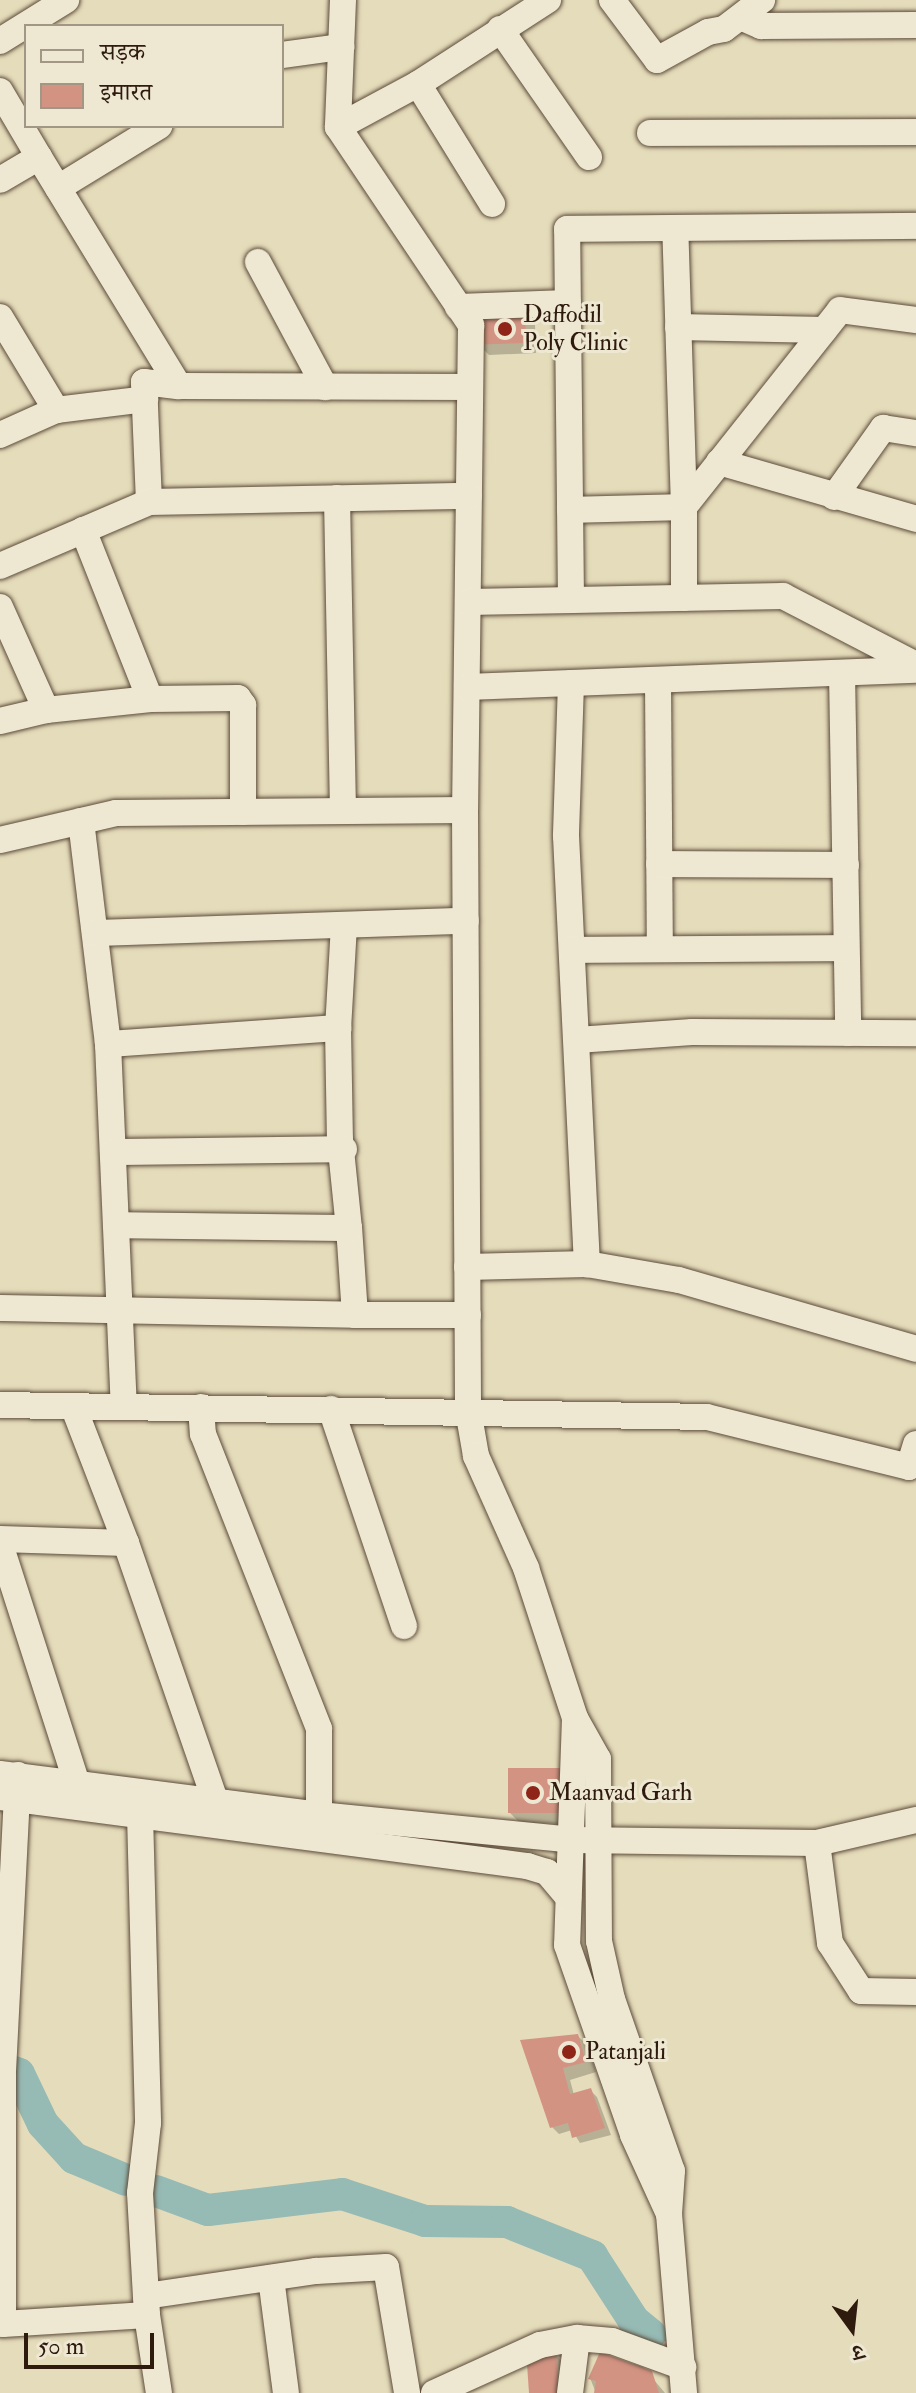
<!DOCTYPE html>
<meta charset="utf-8">
<style>
body{margin:0}
#map{position:relative;width:916px;height:2393px;overflow:hidden;background:#e5dcbb;font-family:"IM FELL Double Pica","Noto Serif Devanagari",serif}
div>[style]{position:absolute}
.shadow>*{inset:0;background:#0003}
.river>*{height:32px;margin:-16px;padding:0 16px;transform-origin:16px;border-radius:16px;background:#96bab4}
.building>*{inset:0;background:#d39383;transform-origin:0 0}
.roads{filter:drop-shadow(0 0 2px #5c4b39) drop-shadow(0 0 2px #5c4b39)}
.minor>*{height:26px;margin:-13px;padding:0 13px;transform-origin:13px;border-radius:13px;background:#eee8d3}
.dots>*{width:22px;height:22px;translate:-50% -50%;box-sizing:border-box;border:4px solid #eee8d3;border-radius:50%}
span{translate:-50% -50%;white-space:nowrap;text-align:center;line-height:1.15;-webkit-text-stroke:6px #eee8d3;paint-order:stroke}
.poi-label{font-size:24px;color:#2f1b0e}
.left{translate:0 -50%;text-align:left}
.legend{position:absolute;left:24px;top:24px;width:260px;height:104px;box-sizing:border-box;background:#eee8d3;border:2px solid #a29684;margin:0;padding:10px 14px;list-style:none;font-size:24px;color:#2f1b0e}
.legend li{display:flex;align-items:center;gap:16px;height:40px}
.legend b{width:40px;border:2px solid #a29684}
.north{position:absolute;left:812px;top:2289px;width:80px;height:80px;-webkit-text-stroke:6px #eee8d3;paint-order:stroke;rotate:165deg;font-size:22px;font-weight:700;line-height:32px;text-align:center;color:#2f1b0e}
.north::after{content:'';display:block;margin:auto;width:28px;height:36px;background:#2f1b0e;clip-path:polygon(50% 0,100% 100%,50% 72%,0 100%)}
.scale{position:absolute;left:24px;top:2333px;width:130px;height:36px;box-sizing:border-box;border:4px solid #2f1b0e;border-top:0;padding-left:10px;font-size:24px;line-height:28px;white-space:nowrap;color:#2f1b0e;-webkit-text-stroke:6px #eee8d3;paint-order:stroke}
</style>
<div id="map">
<div class="shadow">
<i style="clip-path:polygon(524px 314px,535px 325px,536px 353px,489px 355px,478px 344px)"></i>
<i style="clip-path:polygon(510px 1770px,573px 1824px,520px 1823px,509px 1812px)"></i>
<i style="clip-path:polygon(578px 2036px,589px 2047px,596px 2072px,570px 2080px,574px 2095px,590px 2090px,597px 2097px,611px 2135px,580px 2143px,572px 2130px,559px 2134px,552px 2127px,540px 2084px)"></i>
<i style="clip-path:polygon(664px 2332px,668px 2341px,660px 2342px,656px 2333px)"></i>
<i style="clip-path:polygon(601px 2354px,643px 2367px,665px 2393px,596px 2393px,590px 2378px)"></i>
<i style="clip-path:polygon(556px 2355px,566px 2366px,568px 2393px,531px 2393px)"></i>
</div>
<div class="river">
<i style="left:0;top:2067px;width:20px;rotate:20deg"></i>
<i style="left:19px;top:2074px;width:55px;rotate:64.4deg"></i>
<i style="left:43px;top:2124px;width:46px;rotate:47.6deg"></i>
<i style="left:74px;top:2158px;width:56px;rotate:22.9deg"></i>
<i style="left:156px;top:2191px;width:55px;rotate:20.1deg"></i>
<i style="left:208px;top:2210px;width:135px;rotate:-6.8deg"></i>
<i style="left:342px;top:2194px;width:87px;rotate:18deg"></i>
<i style="left:425px;top:2221px;width:82px;rotate:0.7deg"></i>
<i style="left:507px;top:2222px;width:92px;rotate:21.8deg"></i>
<i style="left:592px;top:2256px;width:77px;rotate:57.1deg"></i>
<i style="left:634px;top:2321px;width:21px;rotate:39deg"></i>
</div>
<div class="building">
<i style="left:525px;top:312px;width:31px;height:50px;rotate:88deg"></i>
<i style="left:508px;top:1768px;width:56px;height:45px"></i>
<i style="clip-path:polygon(578px 2034px,586px 2062px,563px 2068px,570px 2094px,591px 2088px,605px 2128px,572px 2138px,568px 2123px,550px 2128px,520px 2040px)"></i>
<i style="clip-path:polygon(600px 2352px,652px 2371px,659px 2393px,594px 2393px,596px 2381px,588px 2379px)"></i>
<i style="clip-path:polygon(556px 2353px,559px 2393px,529px 2393px,527px 2364px)"></i>
</div>
<div class="roads">
<div class="minor">
<i style="left:343px;top:0;width:127px;rotate:92.3deg"></i>
<i style="left:338px;top:127px;width:239px;rotate:56.1deg"></i>
<i style="left:471px;top:325px;width:485px;rotate:90.7deg"></i>
<i style="left:465px;top:810px;width:600px;rotate:89.71deg"></i>
<i style="left:468px;top:1410px;width:47px;rotate:80.1deg"></i>
<i style="left:476px;top:1456px;width:123px;rotate:65.9deg"></i>
<i style="left:526px;top:1568px;width:158px;rotate:71.9deg"></i>
<i style="left:575px;top:1718px;width:47px;rotate:60.7deg"></i>
<i style="left:598px;top:1759px;width:182px;rotate:89.7deg"></i>
<i style="left:599px;top:1941px;width:59px;rotate:77.4deg"></i>
<i style="left:612px;top:1999px;width:182px;rotate:70.8deg"></i>
<i style="left:672px;top:2171px;width:43px;rotate:94deg"></i>
<i style="left:669px;top:2214px;width:180px;rotate:85.2deg"></i>
<i style="left:612px;top:0;width:75px;rotate:53.1deg"></i>
<i style="left:657px;top:60px;width:58px;rotate:-28.8deg"></i>
<i style="left:708px;top:32px;width:16px;rotate:-11deg"></i>
<i style="left:724px;top:29px;width:48px;rotate:-37.3deg"></i>
<i style="left:743px;top:18px;width:20px;rotate:24deg"></i>
<i style="left:761px;top:26px;width:155px;rotate:-0.4deg"></i>
<i style="left:500px;top:29px;width:156px;rotate:55.2deg"></i>
<i style="left:0;top:41px;width:78px;rotate:-31.8deg"></i>
<i style="left:282px;top:55px;width:60px;rotate:-7.7deg"></i>
<i style="left:418px;top:84px;width:141px;rotate:58.3deg"></i>
<i style="left:0;top:91px;width:77px;rotate:59.4deg"></i>
<i style="left:39px;top:157px;width:45px;rotate:149.5deg"></i>
<i style="left:338px;top:127px;width:91px;rotate:-28.3deg"></i>
<i style="left:418px;top:84px;width:155px;rotate:-32.9deg"></i>
<i style="left:650px;top:133px;width:266px;rotate:-0.2deg"></i>
<i style="left:39px;top:157px;width:268px;rotate:58.6deg"></i>
<i style="left:179px;top:386px;width:291px;rotate:0.2deg"></i>
<i style="left:58px;top:188px;width:119px;rotate:-31.5deg"></i>
<i style="left:258px;top:262px;width:142px;rotate:61.8deg"></i>
<i style="left:458px;top:307px;width:110px;rotate:-2.1deg"></i>
<i style="left:0;top:317px;width:109px;rotate:58.9deg"></i>
<i style="left:678px;top:327px;width:146px;rotate:1.2deg"></i>
<i style="left:0;top:435px;width:61px;rotate:-24.1deg"></i>
<i style="left:56px;top:410px;width:90px;rotate:-7deg"></i>
<i style="left:719px;top:462px;width:205px;rotate:16.1deg"></i>
<i style="left:834px;top:497px;width:85px;rotate:-54.6deg"></i>
<i style="left:883px;top:428px;width:33px;rotate:9deg"></i>
<i style="left:337px;top:498px;width:313px;rotate:88.9deg"></i>
<i style="left:149px;top:502px;width:120px;rotate:-92.4deg"></i>
<i style="left:144px;top:382px;width:35px;rotate:7deg"></i>
<i style="left:570px;top:510px;width:114px;rotate:-1.5deg"></i>
<i style="left:684px;top:507px;width:279px;rotate:-91.8deg"></i>
<i style="left:0;top:566px;width:162px;rotate:-23.2deg"></i>
<i style="left:149px;top:502px;width:320px;rotate:-1.1deg"></i>
<i style="left:684px;top:598px;width:91px;rotate:-90deg"></i>
<i style="left:684px;top:507px;width:251px;rotate:-51.6deg"></i>
<i style="left:840px;top:310px;width:77px;rotate:7.5deg"></i>
<i style="left:571px;top:600px;width:371px;rotate:-90.6deg"></i>
<i style="left:567px;top:229px;width:349px;rotate:-0.5deg"></i>
<i style="left:468px;top:602px;width:315px;rotate:-1.1deg"></i>
<i style="left:783px;top:596px;width:150px;rotate:27.4deg"></i>
<i style="left:0;top:607px;width:113px;rotate:65.9deg"></i>
<i style="left:842px;top:673px;width:360px;rotate:89deg"></i>
<i style="left:658px;top:680px;width:266px;rotate:89.6deg"></i>
<i style="left:571px;top:683px;width:153px;rotate:91.9deg"></i>
<i style="left:566px;top:836px;width:429px;rotate:87.2deg"></i>
<i style="left:467px;top:687px;width:449px;rotate:-2.2deg"></i>
<i style="left:150px;top:699px;width:88px;rotate:-0.7deg"></i>
<i style="left:238px;top:698px;width:9px;rotate:54deg"></i>
<i style="left:243px;top:705px;width:107px;rotate:90deg"></i>
<i style="left:0;top:721px;width:47px;rotate:-13.4deg"></i>
<i style="left:46px;top:710px;width:105px;rotate:-6deg"></i>
<i style="left:150px;top:699px;width:182px;rotate:-111.6deg"></i>
<i style="left:81px;top:821px;width:225px;rotate:83.1deg"></i>
<i style="left:108px;top:1044px;width:363px;rotate:87.5deg"></i>
<i style="left:0;top:840px;width:119px;rotate:-13.1deg"></i>
<i style="left:116px;top:813px;width:349px;rotate:-0.5deg"></i>
<i style="left:659px;top:864px;width:187px;rotate:0.3deg"></i>
<i style="left:344px;top:925px;width:103px;rotate:93.3deg"></i>
<i style="left:338px;top:1028px;width:112px;rotate:89deg"></i>
<i style="left:340px;top:1140px;width:88px;rotate:84.2deg"></i>
<i style="left:95px;top:933px;width:371px;rotate:-1.9deg"></i>
<i style="left:572px;top:950px;width:274px;rotate:-0.4deg"></i>
<i style="left:577px;top:1040px;width:115px;rotate:-4deg"></i>
<i style="left:692px;top:1032px;width:224px;rotate:0.3deg"></i>
<i style="left:108px;top:1044px;width:231px;rotate:-4deg"></i>
<i style="left:113px;top:1152px;width:231px;rotate:-0.7deg"></i>
<i style="left:467px;top:1267px;width:120px;rotate:-1.4deg"></i>
<i style="left:587px;top:1264px;width:93px;rotate:9.9deg"></i>
<i style="left:679px;top:1280px;width:247px;rotate:16.2deg"></i>
<i style="left:0;top:1308px;width:355px;rotate:1.1deg"></i>
<i style="left:355px;top:1315px;width:87px;rotate:-93.9deg"></i>
<i style="left:349px;top:1228px;width:233px;rotate:-179.3deg"></i>
<i style="left:355px;top:1315px;width:113px"></i>
<i style="left:0;top:1405px;width:707px;rotate:0.97deg"></i>
<i style="left:707px;top:1417px;width:208px;rotate:13.9deg"></i>
<i style="left:909px;top:1467px;width:24px;rotate:-73deg"></i>
<i style="left:201px;top:1407px;width:27px;rotate:86deg"></i>
<i style="left:203px;top:1434px;width:317px;rotate:68.5deg"></i>
<i style="left:319px;top:1729px;width:86px;rotate:90deg"></i>
<i style="left:331px;top:1409px;width:229px;rotate:71.4deg"></i>
<i style="left:0;top:1539px;width:126px;rotate:1.8deg"></i>
<i style="left:126px;top:1543px;width:145px;rotate:-111.1deg"></i>
<i style="left:126px;top:1543px;width:272px;rotate:70.9deg"></i>
<i style="left:0;top:1544px;width:249px;rotate:72.2deg"></i>
<i style="left:575px;top:1718px;width:227px;rotate:92deg"></i>
<i style="left:567px;top:1945px;width:201px;rotate:70.8deg"></i>
<i style="left:633px;top:2135px;width:87px;rotate:65.5deg"></i>
<i style="left:0;top:1774px;width:322px;rotate:7.3deg"></i>
<i style="left:319px;top:1815px;width:255px;rotate:5.6deg"></i>
<i style="left:573px;top:1840px;width:244px;rotate:0.7deg"></i>
<i style="left:817px;top:1843px;width:102px;rotate:-13.1deg"></i>
<i style="left:18px;top:1775px;width:299px;rotate:92.9deg"></i>
<i style="left:3px;top:2074px;width:250px;rotate:90deg"></i>
<i style="left:3px;top:2324px;width:144px;rotate:-3.6deg"></i>
<i style="left:147px;top:2315px;width:79px;rotate:81.3deg"></i>
<i style="left:1px;top:1797px;width:531px;rotate:7.47deg"></i>
<i style="left:527px;top:1866px;width:21px;rotate:17deg"></i>
<i style="left:547px;top:1872px;width:33px;rotate:50deg"></i>
<i style="left:140px;top:1814px;width:309px;rotate:88.5deg"></i>
<i style="left:148px;top:2123px;width:70px;rotate:96.5deg"></i>
<i style="left:140px;top:2193px;width:122px;rotate:86.7deg"></i>
<i style="left:817px;top:1843px;width:101px;rotate:82.6deg"></i>
<i style="left:830px;top:1943px;width:57px;rotate:57.1deg"></i>
<i style="left:861px;top:1991px;width:55px;rotate:1deg"></i>
<i style="left:271px;top:2278px;width:116px;rotate:82.6deg"></i>
<i style="left:146px;top:2296px;width:172px;rotate:-8.4deg"></i>
<i style="left:316px;top:2271px;width:70px;rotate:-3.3deg"></i>
<i style="left:386px;top:2267px;width:128px;rotate:80.5deg"></i>
<i style="left:434px;top:2393px;width:116px;rotate:-24.4deg"></i>
<i style="left:540px;top:2345px;width:38px;rotate:-11deg"></i>
<i style="left:577px;top:2338px;width:35px;rotate:5deg"></i>
<i style="left:612px;top:2341px;width:76px;rotate:20.1deg"></i>
<i style="left:570px;top:2393px;width:55px;rotate:-82.7deg"></i>
</div>
</div>
<div class="dots">
<i style="left:505px;top:329px;background:#8f2418"></i>
<i style="left:533px;top:1793px;background:#8f2418"></i>
<i style="left:569px;top:2052px;background:#8f2418"></i>
</div>
<div class="poi-label">
<span class="left" style="left:523px;top:329px">Daffodil<br>Poly Clinic</span>
<span class="left" style="left:549px;top:1793px">Maanvad Garh</span>
<span class="left" style="left:585px;top:2052px">Patanjali</span>
</div>
<ul class="legend">
<li><b style="height:10px;background:#eee8d3"></b>सड़क</li>
<li><b style="height:22px;background:#d39383"></b>इमारत</li>
</ul>
<div class="north">उ</div>
<div class="scale">50 m</div>
</div>
